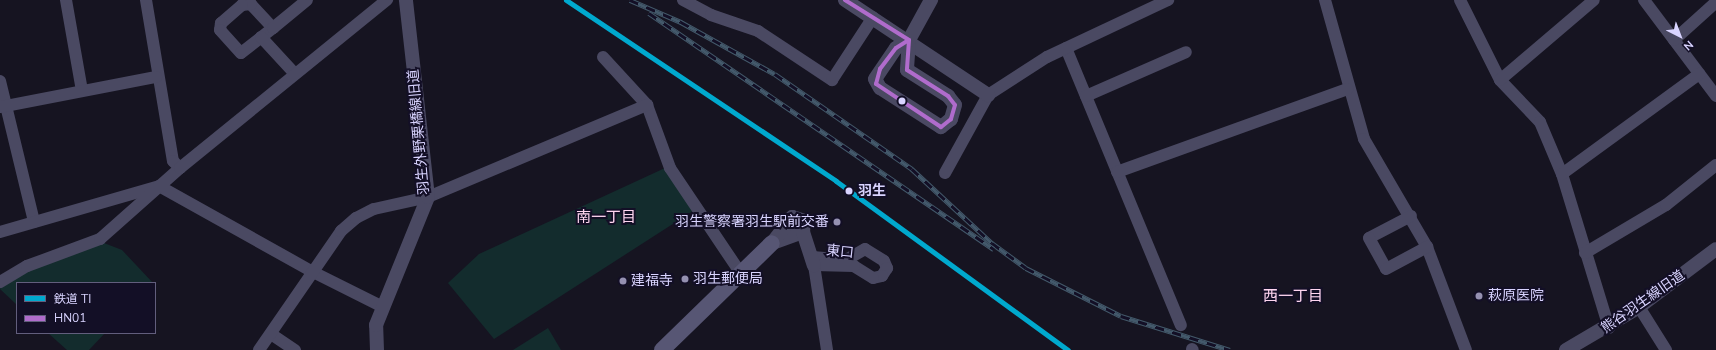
<!DOCTYPE html>
<meta charset="utf-8">
<style>
body{margin:0}
#map{position:relative;width:1716px;height:350px;overflow:hidden;background:#161421;font-family:"Nunito Sans","Noto Sans JP",sans-serif}
div>[style]{position:absolute}
.green>*{inset:0;background:#132c2d}
.minor>*{height:12px;margin:-6px;padding:0 6px;transform-origin:6px;border-radius:6px;background:#4a4962}
.tertiary>*{height:14px;margin:-7px;padding:0 7px;transform-origin:7px;border-radius:7px;background:#4a4962}
.secondary>*{height:16px;margin:-8px;padding:0 8px;transform-origin:8px;border-radius:8px;background:#575674}
.rail>*{height:4.5px;margin-top:-2.25px;transform-origin:0;background:repeating-linear-gradient(90deg,#130f26 0 9px,#43596b 0 18px);box-sizing:border-box;border-block:1px solid #43596b}
.bus-1>*{height:4px;margin:-2px;padding:0 2px;transform-origin:2px;border-radius:2px;background:#b06ccc}
.rail-1>*{height:5px;margin:-2.5px;padding:0 2.5px;transform-origin:2.5px;border-radius:2.5px;background:#00a9ce}
.dots>*{width:11px;height:11px;translate:-50% -50%;box-sizing:border-box;border:2px solid #130f26;border-radius:50%}
span{translate:-50% -50%;white-space:nowrap;text-align:center;line-height:1.15;-webkit-text-stroke:4px #130f26;paint-order:stroke}
.street-label{font-size:14px;color:#d9d4ff}
.stop-label{font-size:14px;color:#d9d4ff;font-weight:700}
.left{translate:0 -50%;text-align:left}
.poi-label{font-size:14px;color:#d9d4ff}
.right{translate:-100% -50%;text-align:right}
.neighbourhood-label{font-size:15px;color:#ffd6f0}
.legend{position:absolute;left:16px;top:282px;width:140px;height:52px;box-sizing:border-box;background:#130f26;border:1px solid #625e7d;margin:0;padding:5px 7px;list-style:none;font-size:12px;color:#d9d4ff}
.legend li{display:flex;align-items:center;gap:8px;height:20px}
.legend b{width:20px;border:1px solid #625e7d}
.north{position:absolute;left:1660px;top:16px;width:40px;height:40px;-webkit-text-stroke:3px #130f26;paint-order:stroke;rotate:138deg;font-size:11px;font-weight:700;line-height:16px;text-align:center;color:#d9d4ff}
.north::after{content:'';display:block;margin:auto;width:14px;height:18px;background:#d9d4ff;clip-path:polygon(50% 0,100% 100%,50% 72%,0 100%)}
</style>
<div id="map">
<div class="green">
<i style="clip-path:polygon(665px 168px,693px 211px,494px 339px,448px 283px,479px 254px)"></i>
<i style="clip-path:polygon(104px 243px,122px 250px,153px 283px,17px 283px,17px 305px,0 289px,0 285px,28px 269px)"></i>
<i style="clip-path:polygon(548px 328px,561px 350px,513px 350px)"></i>
<i style="clip-path:polygon(48px 333px,105px 333px,89px 350px,67px 350px)"></i>
</div>
<div class="minor">
<i style="left:66px;top:0;width:92px;rotate:80deg"></i>
<i style="left:146px;top:0;width:163px;rotate:80.5deg"></i>
<i style="left:173px;top:161px;width:10px;rotate:45deg"></i>
<i style="left:683px;top:0;width:32px;rotate:28deg"></i>
<i style="left:711px;top:15px;width:50px;rotate:18.8deg"></i>
<i style="left:758px;top:31px;width:89px;rotate:33.5deg"></i>
<i style="left:832px;top:80px;width:75px;rotate:-56.9deg"></i>
<i style="left:1325px;top:0;width:144px;rotate:74.3deg"></i>
<i style="left:1364px;top:139px;width:125px;rotate:59.7deg"></i>
<i style="left:1427px;top:247px;width:110px;rotate:69.3deg"></i>
<i style="left:1460px;top:0;width:89px;rotate:63.4deg"></i>
<i style="left:1500px;top:80px;width:58px;rotate:46.4deg"></i>
<i style="left:1540px;top:122px;width:56px;rotate:67.1deg"></i>
<i style="left:1562px;top:174px;width:161px;rotate:73deg"></i>
<i style="left:1644px;top:0;width:120px;rotate:53.1deg"></i>
<i style="left:273px;top:28px;width:33px;rotate:-133deg"></i>
<i style="left:251px;top:4px;width:9px;rotate:174deg"></i>
<i style="left:242px;top:5px;width:28px;rotate:139deg"></i>
<i style="left:221px;top:23px;width:7px;rotate:98deg"></i>
<i style="left:220px;top:30px;width:31px;rotate:48deg"></i>
<i style="left:241px;top:53px;width:41px;rotate:-38deg"></i>
<i style="left:273px;top:28px;width:44px;rotate:-39.5deg"></i>
<i style="left:261px;top:37px;width:50px;rotate:47.4deg"></i>
<i style="left:1674px;top:40px;width:57px;rotate:-42.1deg"></i>
<i style="left:1066px;top:48px;width:300px;rotate:67.5deg"></i>
<i style="left:603px;top:57px;width:65px;rotate:47.5deg"></i>
<i style="left:647px;top:105px;width:67px;rotate:69.9deg"></i>
<i style="left:670px;top:168px;width:125px;rotate:56.1deg"></i>
<i style="left:1500px;top:80px;width:123px;rotate:-40.4deg"></i>
<i style="left:0;top:81px;width:145px;rotate:76.4deg"></i>
<i style="left:1086px;top:96px;width:109px;rotate:-23.7deg"></i>
<i style="left:0;top:107px;width:159px;rotate:-10.9deg"></i>
<i style="left:1117px;top:172px;width:245px;rotate:-19.8deg"></i>
<i style="left:945px;top:173px;width:89px;rotate:-61.1deg"></i>
<i style="left:988px;top:95px;width:70px;rotate:-32.8deg"></i>
<i style="left:1047px;top:57px;width:134px;rotate:-25.2deg"></i>
<i style="left:1562px;top:174px;width:170px;rotate:-36.1deg"></i>
<i style="left:1411px;top:216px;width:47px;rotate:152.4deg"></i>
<i style="left:1369px;top:238px;width:35px;rotate:61deg"></i>
<i style="left:1386px;top:269px;width:47px;rotate:-28.2deg"></i>
<i style="left:0;top:232px;width:166px;rotate:-16.1deg"></i>
<i style="left:159px;top:186px;width:176px;rotate:29.2deg"></i>
<i style="left:313px;top:272px;width:78px;rotate:26.6deg"></i>
<i style="left:1585px;top:253px;width:94px;rotate:-30.7deg"></i>
<i style="left:1666px;top:205px;width:64px;rotate:-38.7deg"></i>
<i style="left:813px;top:257px;width:33px;rotate:5deg"></i>
<i style="left:846px;top:260px;width:22px;rotate:-30deg"></i>
<i style="left:865px;top:249px;width:22px;rotate:32deg"></i>
<i style="left:884px;top:261px;width:8px;rotate:67deg"></i>
<i style="left:887px;top:268px;width:9px;rotate:122deg"></i>
<i style="left:882px;top:276px;width:9px;rotate:167deg"></i>
<i style="left:873px;top:278px;width:22px;rotate:-148deg"></i>
<i style="left:854px;top:266px;width:40px;rotate:-178.6deg"></i>
<i style="left:814px;top:265px;width:86px;rotate:81.3deg"></i>
<i style="left:0;top:282px;width:31px;rotate:-31deg"></i>
<i style="left:27px;top:266px;width:78px;rotate:-20.3deg"></i>
<i style="left:100px;top:239px;width:107px;rotate:-41.6deg"></i>
<i style="left:180px;top:168px;width:267px;rotate:-39.1deg"></i>
<i style="left:1639px;top:307px;width:51px;rotate:57.9deg"></i>
<i style="left:271px;top:334px;width:29px;rotate:34deg"></i>
<i style="left:1192px;top:349px;width:1px;rotate:45deg"></i>
<i style="left:259px;top:350px;width:145px;rotate:-55.4deg"></i>
<i style="left:341px;top:231px;width:20px;rotate:-41deg"></i>
<i style="left:356px;top:218px;width:20px;rotate:-27deg"></i>
<i style="left:374px;top:209px;width:55px;rotate:-12.5deg"></i>
<i style="left:428px;top:197px;width:238px;rotate:-22.8deg"></i>
</div>
<div class="tertiary">
<i style="left:845px;top:0;width:172px;rotate:33.6deg"></i>
<i style="left:909px;top:40px;width:30px;rotate:94deg"></i>
<i style="left:907px;top:70px;width:49px;rotate:32.4deg"></i>
<i style="left:948px;top:96px;width:11px;rotate:52deg"></i>
<i style="left:955px;top:105px;width:15px;rotate:106deg"></i>
<i style="left:951px;top:119px;width:13px;rotate:141deg"></i>
<i style="left:941px;top:127px;width:72px;rotate:-147.4deg"></i>
<i style="left:880px;top:88px;width:10px;rotate:-119deg"></i>
<i style="left:875px;top:79px;width:37px;rotate:-56deg"></i>
<i style="left:896px;top:48px;width:15px;rotate:-32deg"></i>
<i style="left:909px;top:40px;width:46px;rotate:-61.2deg"></i>
<i style="left:792px;top:217px;width:13px;rotate:18deg"></i>
<i style="left:804px;top:221px;width:11px;rotate:95deg"></i>
<i style="left:803px;top:232px;width:33px;rotate:160deg"></i>
<i style="left:772px;top:243px;width:33px;rotate:-52deg"></i>
<i style="left:803px;top:232px;width:35px;rotate:72deg"></i>
<i style="left:377px;top:350px;width:25px;rotate:-92deg"></i>
<i style="left:376px;top:325px;width:138px;rotate:-67.9deg"></i>
<i style="left:428px;top:197px;width:198px;rotate:-96.4deg"></i>
<i style="left:1566px;top:350px;width:85px;rotate:-30.5deg"></i>
<i style="left:1639px;top:307px;width:96px;rotate:-37deg"></i>
</div>
<div class="secondary">
<i style="left:662px;top:350px;width:153px;rotate:-44.2deg"></i>
</div>
<div class="rail">
<i style="left:630px;top:0;width:56px;rotate:23.3deg"></i>
<i style="left:681px;top:22px;width:107px;rotate:29deg"></i>
<i style="left:775px;top:74px;width:167px;rotate:34.7deg"></i>
<i style="left:912px;top:169px;width:109px;rotate:42.8deg"></i>
<i style="left:992px;top:243px;width:42px;rotate:36.3deg"></i>
<i style="left:1026px;top:268px;width:106px;rotate:26.8deg"></i>
<i style="left:1121px;top:316px;width:114px;rotate:17.3deg"></i>
<i style="left:649px;top:13px;width:418px;rotate:34.4deg"></i>
</div>
<div class="bus-1">
<i style="left:845px;top:0;width:75px;rotate:32deg"></i>
<i style="left:909px;top:40px;width:30px;rotate:94deg"></i>
<i style="left:907px;top:70px;width:49px;rotate:32.4deg"></i>
<i style="left:948px;top:96px;width:11px;rotate:52deg"></i>
<i style="left:955px;top:105px;width:15px;rotate:106deg"></i>
<i style="left:951px;top:119px;width:13px;rotate:141deg"></i>
<i style="left:941px;top:127px;width:78px;rotate:-146.5deg"></i>
<i style="left:876px;top:84px;width:16px;rotate:-75deg"></i>
<i style="left:880px;top:69px;width:26px;rotate:-53deg"></i>
<i style="left:896px;top:48px;width:15px;rotate:-32deg"></i>
</div>
<div class="rail-1">
<i style="left:566px;top:0;width:325px;rotate:33.8deg"></i>
<i style="left:836px;top:181px;width:287px;rotate:36.1deg"></i>
</div>
<div class="dots">
<i style="left:902px;top:101px;background:#d9d4ff"></i>
<i style="left:849px;top:191px;background:#d9d4ff"></i>
<i style="left:837px;top:222px;background:#9591b1"></i>
<i style="left:685px;top:279px;background:#9591b1"></i>
<i style="left:623px;top:281px;background:#9591b1"></i>
<i style="left:1479px;top:296px;background:#9591b1"></i>
</div>
<div class="street-label">
<span style="left:419px;top:132px;rotate:-95deg">羽生外野栗橋線旧道</span>
<span style="left:840px;top:252px;rotate:6deg">東口</span>
<span style="left:1643px;top:302px;rotate:-35deg">熊谷羽生線旧道</span>
</div>
<div class="stop-label">
<span class="left" style="left:858px;top:191px">羽生</span>
</div>
<div class="poi-label">
<span class="right" style="left:829px;top:222px">羽生警察署羽生駅前交番</span>
<span class="left" style="left:693px;top:279px">羽生郵便局</span>
<span class="left" style="left:631px;top:281px">建福寺</span>
<span class="left" style="left:1488px;top:296px">萩原医院</span>
</div>
<div class="neighbourhood-label">
<span style="left:606px;top:218px">南一丁目</span>
<span style="left:1293px;top:297px">西一丁目</span>
</div>
<ul class="legend">
<li><b style="height:5px;background:#00a9ce"></b>鉄道 TI</li>
<li><b style="height:5px;background:#b06ccc"></b>HN01</li>
</ul>
<div class="north">N</div>
</div>
